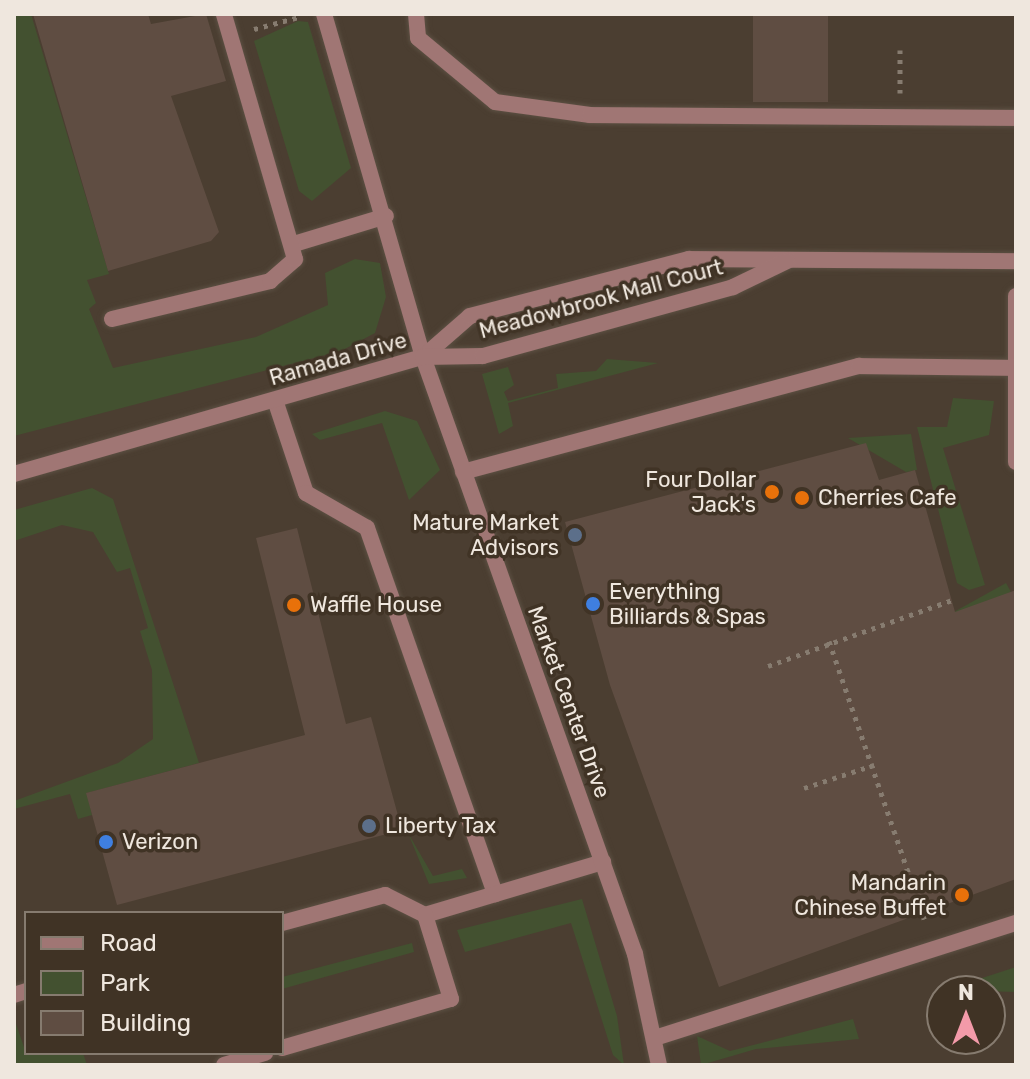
<!DOCTYPE html>
<style>
body{margin:0}
#map{position:relative;width:1030px;height:1079px;overflow:hidden;background:#403325;font-family:Rubik,sans-serif}
div>[style]{position:absolute}
.commercial>*{inset:0;background:#4b3e31}
.green>*{inset:0;background:#435130;transform-origin:0 0}
.building>*{inset:0;background:#5f4d42;transform-origin:0 0}
.path>*{height:5px;margin-top:-2.5px;transform-origin:0;background:repeating-linear-gradient(90deg,#877c70 0 4px,transparent 0 10px)}
.roads{filter:drop-shadow(0 0 2px #5c5043) drop-shadow(0 0 2px #5c5043)}
.service>*{height:16px;margin:-8px;padding:0 8px;transform-origin:8px;border-radius:8px;background:#a07674}
.minor>*{height:16px;margin:-8px;padding:0 8px;transform-origin:8px;border-radius:8px;background:#a07674}
.dots>*{width:22px;height:22px;translate:-50% -50%;box-sizing:border-box;border:4px solid #403325;border-radius:50%}
span{translate:-50% -50%;white-space:nowrap;text-align:center;line-height:1.15;-webkit-text-stroke:7px #403325;paint-order:stroke}
.street-label{font-size:22px;color:#efe7de}
.poi-label{font-size:22px;color:#efe7de}
.right{translate:-100% -50%;text-align:right}
.left{translate:0 -50%;text-align:left}
.frame{position:absolute;inset:0;border:16px solid #efe7de;pointer-events:none}
.legend{position:absolute;left:24px;top:911px;width:260px;height:144px;box-sizing:border-box;background:#403325;border:2px solid #867b6f;margin:0;padding:10px 14px;list-style:none;font-size:24px;color:#efe7de}
.legend li{display:flex;align-items:center;gap:16px;height:40px}
.legend b{width:40px;border:2px solid #867b6f}
.north{position:absolute;left:926px;top:975px;width:80px;height:80px;box-sizing:border-box;background:#403325;border:2px solid #867b6f;border-radius:50%;rotate:0deg;font-size:22px;font-weight:700;line-height:32px;text-align:center;color:#efe7de}
.north::after{content:'';display:block;margin:auto;width:28px;height:36px;background:#f39aa9;clip-path:polygon(50% 0,100% 100%,50% 72%,0 100%)}
</style>
<div id="map">
<div class="commercial">
<i style="clip-path:polygon(evenodd,14px 14px,1016px 14px,1016px 1065px,14px 1065px,14px 14px,26px 913px,282px 913px,282px 1053px,26px 1053px,26px 913px,14px 14px,942px 991px,990px 991px,990px 1039px,942px 1039px,942px 991px)"></i>
</div>
<div class="green">
<i style="clip-path:polygon(14px 14px,31px 14px,109px 274px,87px 280px,96px 303px,89px 309px,113px 368px,256px 337px,328px 305px,325px 273px,355px 259px,380px 263px,386px 297px,375px 333px,341px 351px,14px 436px)"></i>
<i style="clip-path:polygon(298px 21px,308px 22px,351px 168px,312px 201px,299px 191px,254px 41px)"></i>
<i style="clip-path:polygon(607px 359px,658px 363px,508px 403px,513px 426px,499px 434px,482px 374px,508px 367px,514px 385px,504px 392px,508px 401px,558px 388px,556px 374px,596px 371px)"></i>
<i style="clip-path:polygon(953px 398px,994px 401px,989px 435px,943px 448px,985px 585px,969px 590px,957px 583px,917px 427px,947px 427px)"></i>
<i style="clip-path:polygon(385px 411px,417px 421px,440px 470px,409px 500px,382px 423px,320px 440px,312px 434px)"></i>
<i style="clip-path:polygon(911px 434px,917px 470px,906px 472px,848px 438px)"></i>
<i style="clip-path:polygon(92px 488px,113px 499px,199px 763px,87px 793px,92px 815px,78px 819px,70px 794px,14px 809px,14px 801px,118px 763px,153px 739px,152px 670px,140px 631px,148px 628px,130px 568px,117px 572px,93px 532px,62px 525px,14px 541px,14px 510px)"></i>
<i style="left:1006px;top:583px;width:10px;height:171px;rotate:61deg"></i>
<i style="clip-path:polygon(408px 833px,433px 876px,462px 869px,467px 878px,429px 884px)"></i>
<i style="clip-path:polygon(582px 899px,617px 1016px,624px 1065px,613px 1055px,571px 923px,465px 952px,457px 930px)"></i>
<i style="clip-path:polygon(412px 943px,414px 952px,282px 989px,282px 977px)"></i>
<i style="clip-path:polygon(1016px 967px,1016px 992px,982px 991px,979px 979px)"></i>
<i style="clip-path:polygon(14px 1018px,26px 1053px,83px 1053px,87px 1065px,14px 1065px)"></i>
<i style="clip-path:polygon(853px 1019px,859px 1039px,756px 1049px,701px 1065px,697px 1036px,730px 1051px)"></i>
</div>
<div class="building">
<i style="clip-path:polygon(33px 14px,148px 14px,151px 24px,206px 14px,226px 81px,171px 96px,219px 232px,211px 241px,108px 271px)"></i>
<i style="left:753px;top:14px;width:75px;height:88px"></i>
<i style="clip-path:polygon(866px 443px,879px 480px,915px 470px,955px 612px,1016px 590px,1016px 879px,719px 987px,610px 685px,565px 522px)"></i>
<i style="clip-path:polygon(297px 528px,346px 724px,371px 717px,402px 830px,117px 905px,86px 793px,305px 735px,256px 538px)"></i>
</div>
<div class="path">
<i style="left:254px;top:29px;width:47px;rotate:-14.9deg"></i>
<i style="left:900px;top:93px;width:43px;rotate:-90deg"></i>
<i style="left:829px;top:641px;width:294px;rotate:71.1deg"></i>
<i style="left:768px;top:666px;width:199px;rotate:-19.7deg"></i>
<i style="left:804px;top:788px;width:74px;rotate:-18.2deg"></i>
</div>
<div class="roads">
<div class="service">
<i style="left:416px;top:14px;width:24px;rotate:85deg"></i>
<i style="left:418px;top:38px;width:100px;rotate:39.7deg"></i>
<i style="left:495px;top:102px;width:96px;rotate:7.8deg"></i>
<i style="left:590px;top:115px;width:426px;rotate:0.4deg"></i>
<i style="left:294px;top:244px;width:96px;rotate:-16.9deg"></i>
<i style="left:1016px;top:296px;width:166px;rotate:90deg"></i>
<i style="left:112px;top:319px;width:163px;rotate:-13.5deg"></i>
<i style="left:270px;top:281px;width:33px;rotate:-41deg"></i>
<i style="left:295px;top:259px;width:255px;rotate:-106.2deg"></i>
<i style="left:275px;top:400px;width:98px;rotate:71.6deg"></i>
<i style="left:306px;top:493px;width:70px;rotate:29.8deg"></i>
<i style="left:367px;top:528px;width:388px;rotate:70.7deg"></i>
<i style="left:463px;top:472px;width:410px;rotate:-15deg"></i>
<i style="left:859px;top:366px;width:157px;rotate:0.7deg"></i>
<i style="left:282px;top:923px;width:107px;rotate:-15.2deg"></i>
<i style="left:385px;top:895px;width:45px;rotate:26.6deg"></i>
<i style="left:425px;top:915px;width:186px;rotate:-16.6deg"></i>
<i style="left:14px;top:995px;width:13px;rotate:-18deg"></i>
<i style="left:655px;top:1038px;width:379px;rotate:-17.7deg"></i>
<i style="left:282px;top:1048px;width:176px;rotate:-16.2deg"></i>
<i style="left:451px;top:999px;width:88px;rotate:-107.2deg"></i>
<i style="left:224px;top:1065px;width:43px;rotate:-16.3deg"></i>
</div>
<div class="minor">
<i style="left:324px;top:14px;width:357px;rotate:73.9deg"></i>
<i style="left:423px;top:357px;width:634px;rotate:70.45deg"></i>
<i style="left:635px;top:954px;width:114px;rotate:77.8deg"></i>
<i style="left:423px;top:357px;width:62px;rotate:-41.1deg"></i>
<i style="left:470px;top:316px;width:226px;rotate:-14.6deg"></i>
<i style="left:689px;top:259px;width:327px;rotate:0.4deg"></i>
<i style="left:14px;top:474px;width:425px;rotate:-16deg"></i>
<i style="left:423px;top:357px;width:60px;rotate:-1deg"></i>
<i style="left:483px;top:356px;width:259px;rotate:-15.4deg"></i>
<i style="left:733px;top:287px;width:60px;rotate:-25.7deg"></i>
</div>
</div>
<div class="dots">
<i style="left:772px;top:492px;background:#e8710a"></i>
<i style="left:802px;top:498px;background:#e8710a"></i>
<i style="left:575px;top:535px;background:#5c6f8a"></i>
<i style="left:593px;top:604px;background:#3f7fe0"></i>
<i style="left:294px;top:605px;background:#e8710a"></i>
<i style="left:369px;top:826px;background:#5c6f8a"></i>
<i style="left:106px;top:842px;background:#3f7fe0"></i>
<i style="left:962px;top:895px;background:#e8710a"></i>
</div>
<div class="street-label">
<span style="left:601px;top:299px;rotate:-15deg">Meadowbrook Mall Court</span>
<span style="left:338px;top:359px;rotate:-16deg">Ramada Drive</span>
<span style="left:569px;top:702px;rotate:70deg">Market Center Drive</span>
</div>
<div class="poi-label">
<span class="right" style="left:756px;top:492px">Four Dollar<br>Jack's</span>
<span class="left" style="left:818px;top:498px">Cherries Cafe</span>
<span class="right" style="left:559px;top:535px">Mature Market<br>Advisors</span>
<span class="left" style="left:609px;top:604px">Everything<br>Billiards &amp; Spas</span>
<span class="left" style="left:310px;top:605px">Waffle House</span>
<span class="left" style="left:385px;top:826px">Liberty Tax</span>
<span class="left" style="left:122px;top:842px">Verizon</span>
<span class="right" style="left:946px;top:895px">Mandarin<br>Chinese Buffet</span>
</div>
<div class="frame"></div>
<ul class="legend">
<li><b style="height:10px;background:#a07674"></b>Road</li>
<li><b style="height:22px;background:#435130"></b>Park</li>
<li><b style="height:22px;background:#5f4d42"></b>Building</li>
</ul>
<div class="north">N</div>
</div>
